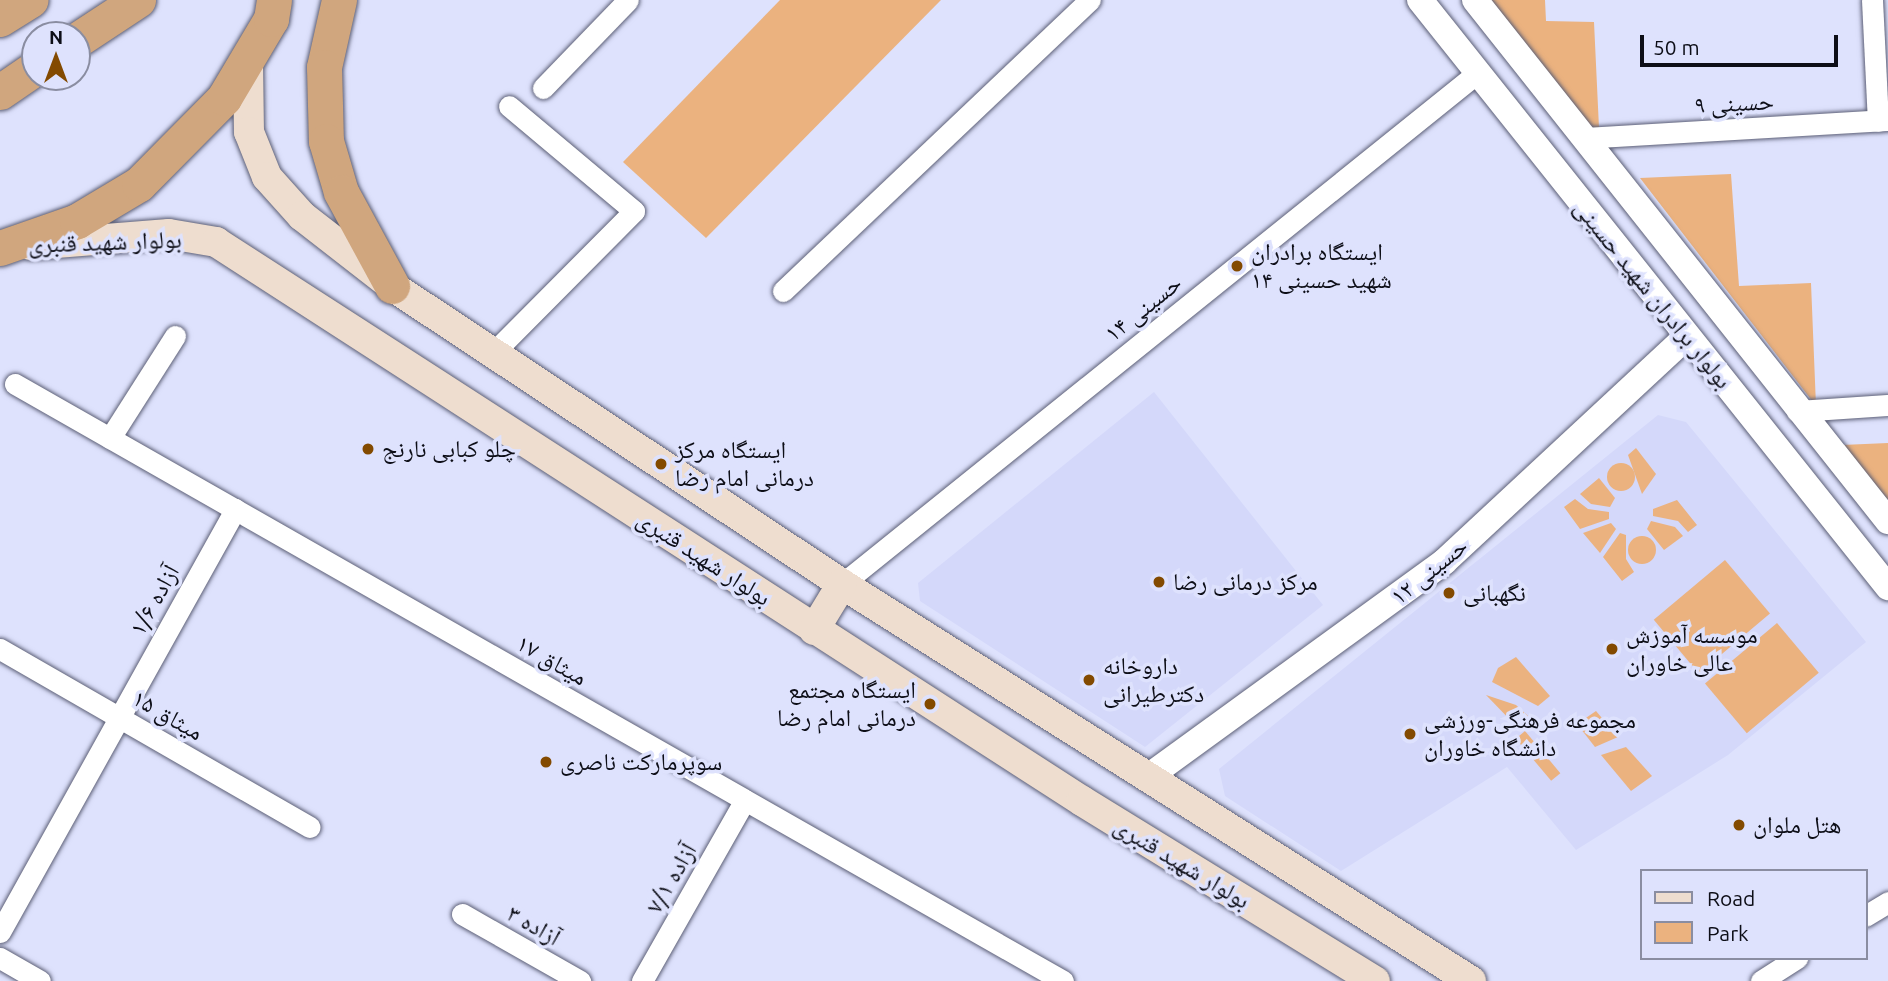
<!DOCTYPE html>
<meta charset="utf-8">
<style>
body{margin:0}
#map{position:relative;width:1888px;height:981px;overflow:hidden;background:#dee2fd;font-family:Ubuntu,"Noto Naskh Arabic",sans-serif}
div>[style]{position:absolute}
.built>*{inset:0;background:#d4d8fa}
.green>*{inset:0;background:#ebb27f;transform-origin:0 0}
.round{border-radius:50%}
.roads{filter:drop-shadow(0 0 2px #5c5f76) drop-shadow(0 0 2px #5c5f76)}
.minor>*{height:21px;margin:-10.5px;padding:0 10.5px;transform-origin:10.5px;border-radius:10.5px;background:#fff}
.tertiary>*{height:26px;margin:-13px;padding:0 13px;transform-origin:13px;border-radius:13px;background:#fff}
.secondary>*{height:30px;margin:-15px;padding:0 15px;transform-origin:15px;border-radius:15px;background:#eeddcf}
.trunk>*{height:35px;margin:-17.5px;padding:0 17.5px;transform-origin:17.5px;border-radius:17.5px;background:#d0a67e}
.dots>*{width:19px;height:19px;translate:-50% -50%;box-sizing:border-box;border:4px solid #dee2fd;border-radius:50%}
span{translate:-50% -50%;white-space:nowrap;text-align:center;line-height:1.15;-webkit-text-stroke:7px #dee2fd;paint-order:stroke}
.street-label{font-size:24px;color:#0d0e17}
.poi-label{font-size:24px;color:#0d0e17}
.left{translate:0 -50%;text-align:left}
.right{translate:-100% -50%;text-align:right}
.legend{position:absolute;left:1640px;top:869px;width:228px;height:91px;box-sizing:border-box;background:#dee2fd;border:2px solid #8a8da1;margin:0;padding:9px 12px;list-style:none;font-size:21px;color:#0d0e17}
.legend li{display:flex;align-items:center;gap:14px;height:35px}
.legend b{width:35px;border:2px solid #8a8da1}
.north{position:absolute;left:21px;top:21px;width:70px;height:70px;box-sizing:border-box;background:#dee2fd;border:2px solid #8a8da1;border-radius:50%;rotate:0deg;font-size:19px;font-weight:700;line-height:28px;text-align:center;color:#0d0e17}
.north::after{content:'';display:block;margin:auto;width:24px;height:32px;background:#834a00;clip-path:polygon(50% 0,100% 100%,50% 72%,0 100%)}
.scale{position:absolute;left:1640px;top:35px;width:198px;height:32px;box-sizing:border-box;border:4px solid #0d0e17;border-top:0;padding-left:9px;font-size:21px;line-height:24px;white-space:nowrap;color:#0d0e17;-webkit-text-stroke:5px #dee2fd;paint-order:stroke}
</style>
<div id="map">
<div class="built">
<i style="clip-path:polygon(1154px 392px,1323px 605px,1145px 747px,920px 601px,918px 583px)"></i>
<i style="clip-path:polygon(1658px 415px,1686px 422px,1866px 642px,1728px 755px,1576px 850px,1507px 767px,1341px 871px,1225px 796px,1219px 769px)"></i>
</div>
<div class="green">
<i style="clip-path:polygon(780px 0,941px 0,706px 238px,623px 162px)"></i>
<i style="clip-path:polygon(1483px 0,1545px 0,1546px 21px,1594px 22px,1599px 128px,1589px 128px)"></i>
<i style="clip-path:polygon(1731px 174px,1739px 286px,1811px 283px,1816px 406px,1640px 178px)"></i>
<i style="clip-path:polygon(1888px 443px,1888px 500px,1842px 445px)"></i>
<i style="clip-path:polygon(1636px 448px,1656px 474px,1642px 494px,1628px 455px)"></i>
<i class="round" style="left:1607px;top:463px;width:28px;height:28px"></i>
<i style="clip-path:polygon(1599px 478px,1615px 498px,1610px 507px,1591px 504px,1580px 494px)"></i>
<i style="clip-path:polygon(1575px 499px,1588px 509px,1609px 512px,1609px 519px,1580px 529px,1564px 507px)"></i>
<i style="clip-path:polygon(1677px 500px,1697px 525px,1688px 532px,1678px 521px,1653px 516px,1653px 509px)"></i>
<i style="clip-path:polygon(1651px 521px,1675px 527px,1683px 536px,1664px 550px,1647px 529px)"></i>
<i style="clip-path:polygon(1611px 523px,1616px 529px,1600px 553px,1583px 533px)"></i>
<i style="clip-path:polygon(1620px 533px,1626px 535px,1626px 559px,1634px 572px,1622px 581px,1603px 557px)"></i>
<i class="round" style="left:1628px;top:536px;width:28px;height:28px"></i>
<i style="left:1725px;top:560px;width:70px;height:93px;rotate:50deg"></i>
<i style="left:1777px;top:623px;width:65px;height:94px;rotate:50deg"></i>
<i style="clip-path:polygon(1516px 657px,1550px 696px,1538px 706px,1492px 682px,1498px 668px)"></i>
<i style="clip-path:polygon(1486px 695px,1516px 705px,1528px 716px,1516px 726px)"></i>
<i style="clip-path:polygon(1596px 711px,1618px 737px,1595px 747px,1577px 724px)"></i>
<i style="left:1525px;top:731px;width:55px;height:12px;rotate:50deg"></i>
<i style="clip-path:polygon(1626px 747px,1652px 776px,1631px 791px,1601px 755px)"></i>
</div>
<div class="roads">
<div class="minor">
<i style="left:1872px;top:0;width:121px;rotate:87.2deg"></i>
<i style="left:543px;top:88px;width:122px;rotate:-46deg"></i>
<i style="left:1583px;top:138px;width:306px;rotate:-3.4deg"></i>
<i style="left:783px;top:291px;width:423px;rotate:-43.5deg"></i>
<i style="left:493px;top:353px;width:200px;rotate:-45.2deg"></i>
<i style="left:634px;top:211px;width:163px;rotate:-140deg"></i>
<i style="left:15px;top:384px;width:1206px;rotate:29.67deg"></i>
<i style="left:1797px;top:411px;width:91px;rotate:-3.8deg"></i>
<i style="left:110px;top:438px;width:121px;rotate:-57.5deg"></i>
<i style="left:842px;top:584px;width:815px;rotate:-38.82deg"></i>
<i style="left:0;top:649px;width:357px;rotate:29.9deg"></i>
<i style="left:462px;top:914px;width:136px;rotate:29.6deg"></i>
<i style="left:1865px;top:916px;width:27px;rotate:-31deg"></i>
<i style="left:0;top:932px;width:484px;rotate:-60.9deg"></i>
<i style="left:0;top:958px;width:46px;rotate:29.9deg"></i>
<i style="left:642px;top:981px;width:208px;rotate:-60.4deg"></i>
<i style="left:1761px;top:981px;width:43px;rotate:-32.6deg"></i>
</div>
<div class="tertiary">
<i style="left:1420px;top:0;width:751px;rotate:51.44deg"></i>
<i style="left:1475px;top:0;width:665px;rotate:51.6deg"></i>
<i style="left:1148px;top:777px;width:366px;rotate:-36deg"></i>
<i style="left:1444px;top:562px;width:330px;rotate:-42.9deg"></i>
</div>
<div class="secondary">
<i style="left:248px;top:62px;width:70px;rotate:89.2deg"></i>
<i style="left:249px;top:132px;width:48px;rotate:68.2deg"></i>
<i style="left:267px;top:177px;width:52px;rotate:48.1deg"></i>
<i style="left:302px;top:216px;width:114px;rotate:37.9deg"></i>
<i style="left:392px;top:286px;width:540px;rotate:33.51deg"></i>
<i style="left:842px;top:584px;width:744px;rotate:32.26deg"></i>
<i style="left:31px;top:245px;width:138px;rotate:-4.6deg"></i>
<i style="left:169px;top:234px;width:48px;rotate:9.7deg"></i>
<i style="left:216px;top:242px;width:1031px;rotate:32.84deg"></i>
<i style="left:1082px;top:801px;width:344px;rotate:31.6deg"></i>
<i style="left:814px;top:630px;width:54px;rotate:-58.7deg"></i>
</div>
<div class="trunk">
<i style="left:339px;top:0;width:69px;rotate:102.6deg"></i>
<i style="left:324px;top:67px;width:74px;rotate:88.5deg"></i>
<i style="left:326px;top:141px;width:53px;rotate:73.6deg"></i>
<i style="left:341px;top:192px;width:107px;rotate:61.5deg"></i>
<i style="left:0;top:19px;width:36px;rotate:-32deg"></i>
<i style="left:77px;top:40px;width:73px;rotate:-33.3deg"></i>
<i style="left:0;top:92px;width:42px;rotate:-34.4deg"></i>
<i style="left:0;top:248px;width:82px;rotate:-19.3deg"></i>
<i style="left:77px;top:221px;width:72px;rotate:-30.8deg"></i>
<i style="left:139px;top:184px;width:121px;rotate:-45.3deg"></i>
<i style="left:224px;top:98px;width:92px;rotate:-59.3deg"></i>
<i style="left:271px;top:19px;width:19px;rotate:-81deg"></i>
</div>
</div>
<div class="dots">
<i style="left:1237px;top:266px;background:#834a00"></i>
<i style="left:368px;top:449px;background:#834a00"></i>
<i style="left:661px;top:464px;background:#834a00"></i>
<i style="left:1159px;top:582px;background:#834a00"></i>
<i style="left:1449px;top:593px;background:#834a00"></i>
<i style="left:1612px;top:649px;background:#834a00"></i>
<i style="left:1089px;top:680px;background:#834a00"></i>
<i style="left:930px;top:704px;background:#834a00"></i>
<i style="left:1410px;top:734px;background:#834a00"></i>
<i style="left:546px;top:762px;background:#834a00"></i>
<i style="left:1739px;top:825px;background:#834a00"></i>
</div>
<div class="street-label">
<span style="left:1734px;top:103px;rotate:-3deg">حسینی ۹</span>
<span style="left:105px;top:242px;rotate:-2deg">بولوار شهید قنبری</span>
<span style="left:1653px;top:294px;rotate:51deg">بولوار برادران شهید حسینی</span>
<span style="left:1143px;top:308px;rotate:-39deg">حسینی ۱۴</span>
<span style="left:704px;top:558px;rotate:33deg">بولوار شهید قنبری</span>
<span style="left:1429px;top:571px;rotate:-39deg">حسینی ۱۲</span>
<span style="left:154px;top:600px;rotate:-61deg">آزاده ۱/۶</span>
<span style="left:552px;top:660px;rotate:30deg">میثاق ۱۷</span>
<span style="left:168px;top:715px;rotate:30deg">میثاق ۱۵</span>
<span style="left:1182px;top:863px;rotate:31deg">بولوار شهید قنبری</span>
<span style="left:671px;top:878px;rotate:-60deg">آزاده ۷/۱</span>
<span style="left:534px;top:925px;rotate:30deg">آزاده ۳</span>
</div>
<div class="poi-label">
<span class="left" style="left:1251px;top:266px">ایستگاه برادران<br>شهید حسینی ۱۴</span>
<span class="left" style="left:382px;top:449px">چلو کبابی نارنج</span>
<span class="left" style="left:675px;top:464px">ایستگاه مرکز<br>درمانی امام رضا</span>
<span class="left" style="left:1173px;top:582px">مرکز درمانی رضا</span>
<span class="left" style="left:1463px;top:593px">نگهبانی</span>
<span class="left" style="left:1626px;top:649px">موسسه آموزش<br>عالی خاوران</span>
<span class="left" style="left:1103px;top:680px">داروخانه<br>دکترطیرانی</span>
<span class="right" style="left:916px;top:704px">ایستگاه مجتمع<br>درمانی امام رضا</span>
<span class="left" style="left:1424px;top:734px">مجموعه فرهنگی-ورزشی<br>دانشگاه خاوران</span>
<span class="left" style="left:560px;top:762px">سوپرمارکت ناصری</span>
<span class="left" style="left:1753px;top:825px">هتل ملوان</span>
</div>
<ul class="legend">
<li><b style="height:9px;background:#eeddcf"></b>Road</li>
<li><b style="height:19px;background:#ebb27f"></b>Park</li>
</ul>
<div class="north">N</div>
<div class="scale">50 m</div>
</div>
